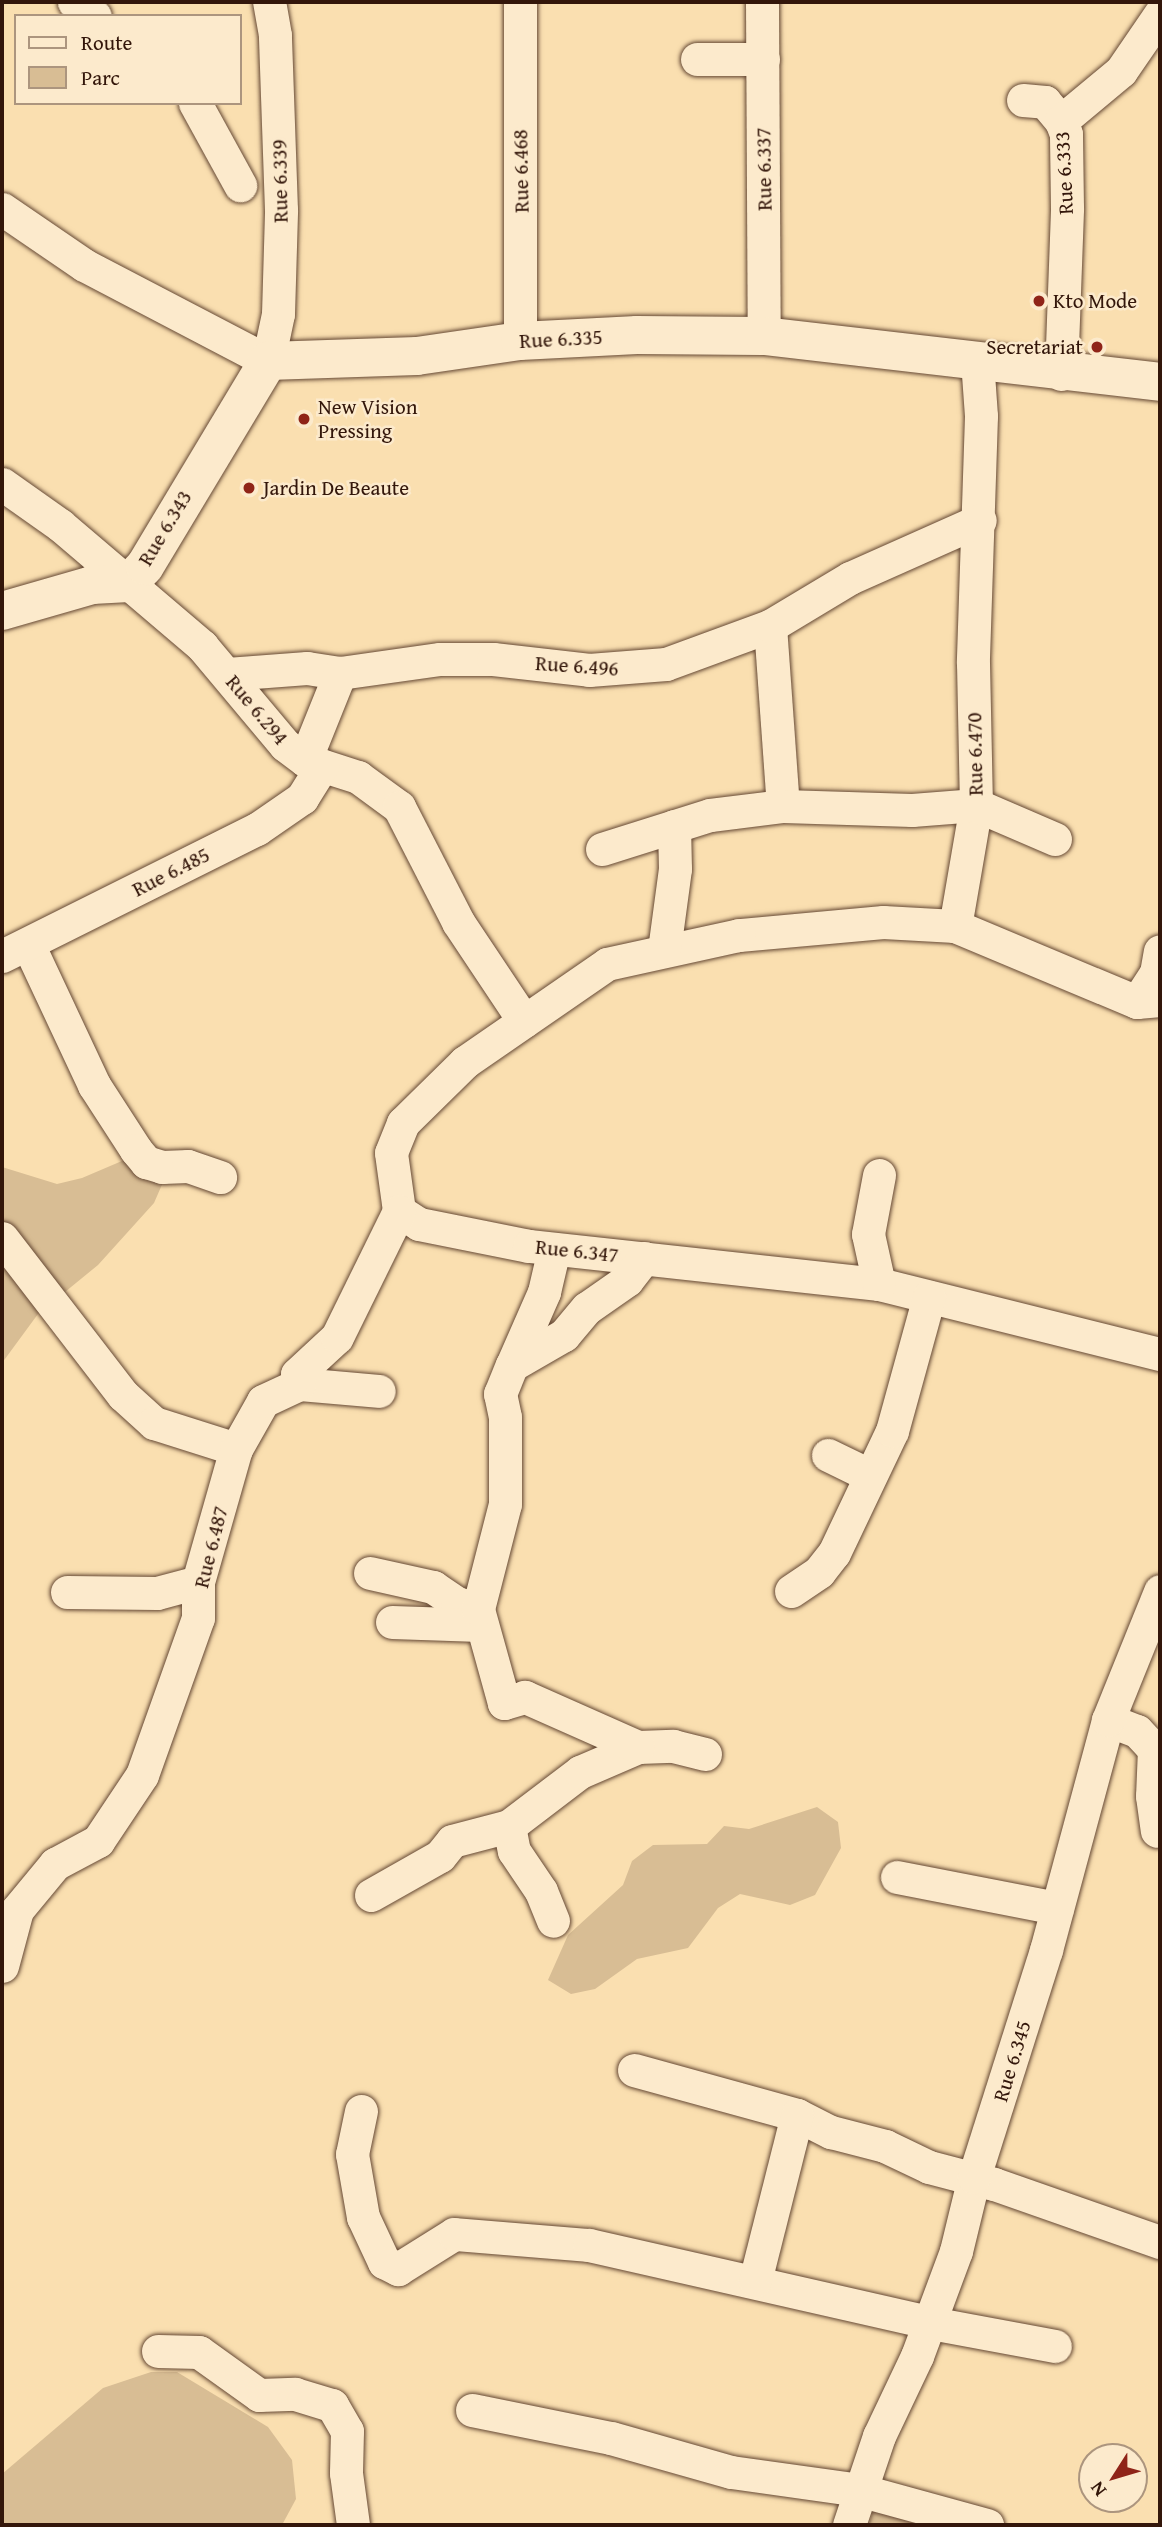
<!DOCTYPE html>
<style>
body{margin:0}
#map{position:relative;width:1162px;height:2527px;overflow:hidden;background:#fadfb0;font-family:"Gentium Book Plus",serif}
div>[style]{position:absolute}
.green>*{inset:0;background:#d8bd94}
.roads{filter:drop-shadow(0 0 2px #654834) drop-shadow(0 0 2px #654834)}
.minor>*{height:33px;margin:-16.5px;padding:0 16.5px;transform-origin:16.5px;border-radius:16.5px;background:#fceacc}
.tertiary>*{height:38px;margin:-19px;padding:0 19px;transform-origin:19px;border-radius:19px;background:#fceacc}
.dots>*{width:19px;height:19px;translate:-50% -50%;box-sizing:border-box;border:4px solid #fceacc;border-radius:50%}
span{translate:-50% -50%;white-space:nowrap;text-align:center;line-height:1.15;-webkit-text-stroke:5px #fceacc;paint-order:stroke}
.street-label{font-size:21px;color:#33160a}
.poi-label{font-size:21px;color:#33160a}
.left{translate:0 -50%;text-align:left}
.right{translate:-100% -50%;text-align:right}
.frame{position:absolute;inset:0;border:4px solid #33160a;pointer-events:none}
.legend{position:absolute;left:14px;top:14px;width:228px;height:91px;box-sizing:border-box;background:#fceacc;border:2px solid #ac957e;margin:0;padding:9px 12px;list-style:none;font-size:21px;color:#33160a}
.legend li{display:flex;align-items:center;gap:14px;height:35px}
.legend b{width:35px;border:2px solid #ac957e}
.north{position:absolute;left:1078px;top:2443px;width:70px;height:70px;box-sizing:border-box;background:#fceacc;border:2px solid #ac957e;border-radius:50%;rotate:233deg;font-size:19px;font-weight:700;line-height:28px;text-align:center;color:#33160a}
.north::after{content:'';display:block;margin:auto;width:24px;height:32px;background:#8f2418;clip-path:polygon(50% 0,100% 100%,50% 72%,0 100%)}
</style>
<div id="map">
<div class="green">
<i style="clip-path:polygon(143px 1152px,164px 1180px,154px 1203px,98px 1265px,38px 1314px,2px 1363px,2px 1268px,8px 1237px,7px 1224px,2px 1222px,2px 1167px,57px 1184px,82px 1178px)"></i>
<i style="clip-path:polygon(817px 1807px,838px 1822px,841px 1848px,815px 1895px,790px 1905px,740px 1894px,718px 1908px,688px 1948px,637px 1959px,595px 1989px,571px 1994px,548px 1980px,568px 1935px,623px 1885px,632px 1861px,653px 1845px,707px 1844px,724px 1826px,749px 1829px)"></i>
<i style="clip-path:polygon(151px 2372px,177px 2372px,268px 2427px,292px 2460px,296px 2499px,282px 2525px,2px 2525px,2px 2474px,103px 2388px)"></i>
<i style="clip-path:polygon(873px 2510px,920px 2525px,869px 2525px)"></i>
</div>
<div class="roads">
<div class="minor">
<i style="left:74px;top:2px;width:25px;rotate:34deg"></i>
<i style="left:762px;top:2px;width:334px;rotate:89.7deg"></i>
<i style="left:697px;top:59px;width:66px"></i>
<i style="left:1023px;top:100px;width:22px;rotate:5deg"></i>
<i style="left:1045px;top:102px;width:25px;rotate:50deg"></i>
<i style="left:195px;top:103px;width:94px;rotate:61.2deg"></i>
<i style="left:2px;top:209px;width:99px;rotate:34.3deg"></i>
<i style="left:84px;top:265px;width:208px;rotate:27.6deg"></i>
<i style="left:268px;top:361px;width:48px;rotate:-78deg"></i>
<i style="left:278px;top:314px;width:104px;rotate:-88.3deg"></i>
<i style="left:281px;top:210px;width:175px;rotate:-92deg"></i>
<i style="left:275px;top:35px;width:34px;rotate:-100deg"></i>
<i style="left:520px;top:341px;width:339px;rotate:-90deg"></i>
<i style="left:977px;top:360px;width:56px;rotate:85.9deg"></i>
<i style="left:981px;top:416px;width:247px;rotate:91.9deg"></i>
<i style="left:973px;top:663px;width:142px;rotate:88.8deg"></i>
<i style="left:976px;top:805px;width:123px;rotate:99.8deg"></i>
<i style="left:955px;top:926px;width:197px;rotate:22.7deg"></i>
<i style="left:1137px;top:1002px;width:23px;rotate:-5deg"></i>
<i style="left:1061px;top:374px;width:166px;rotate:-87.9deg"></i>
<i style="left:1067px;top:208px;width:74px;rotate:-90.8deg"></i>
<i style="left:1066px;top:134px;width:14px;rotate:-111deg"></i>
<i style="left:1061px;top:121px;width:78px;rotate:-39.8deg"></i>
<i style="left:1121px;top:71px;width:69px;rotate:-55.6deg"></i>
<i style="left:2px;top:484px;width:71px;rotate:35.3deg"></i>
<i style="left:60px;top:525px;width:187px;rotate:40.4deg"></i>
<i style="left:202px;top:646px;width:129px;rotate:50deg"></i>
<i style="left:285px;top:745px;width:25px;rotate:37deg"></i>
<i style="left:305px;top:760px;width:56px;rotate:17.8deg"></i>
<i style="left:358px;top:777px;width:51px;rotate:36.2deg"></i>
<i style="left:399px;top:807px;width:129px;rotate:62.8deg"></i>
<i style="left:458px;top:922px;width:119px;rotate:56.3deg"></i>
<i style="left:770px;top:626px;width:180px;rotate:85.9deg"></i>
<i style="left:227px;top:674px;width:80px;rotate:-4.3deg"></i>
<i style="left:307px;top:668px;width:33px;rotate:9deg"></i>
<i style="left:340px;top:673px;width:101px;rotate:-8deg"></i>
<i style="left:440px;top:659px;width:53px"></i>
<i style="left:493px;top:659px;width:97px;rotate:6.5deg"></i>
<i style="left:589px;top:670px;width:77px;rotate:-4.5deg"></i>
<i style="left:666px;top:664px;width:111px;rotate:-20.1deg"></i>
<i style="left:770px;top:626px;width:93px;rotate:-31deg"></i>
<i style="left:850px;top:578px;width:142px;rotate:-24deg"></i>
<i style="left:305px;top:760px;width:94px;rotate:-68.1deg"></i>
<i style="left:602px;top:849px;width:113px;rotate:-17.5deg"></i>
<i style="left:710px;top:815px;width:74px;rotate:-7deg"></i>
<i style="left:783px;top:806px;width:129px;rotate:1.8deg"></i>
<i style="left:912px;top:810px;width:64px;rotate:-4.5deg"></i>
<i style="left:976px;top:805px;width:86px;rotate:23.3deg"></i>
<i style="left:955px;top:926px;width:72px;rotate:-176.8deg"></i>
<i style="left:883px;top:922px;width:145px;rotate:174.8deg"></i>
<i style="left:739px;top:935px;width:135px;rotate:167.6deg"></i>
<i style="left:607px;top:964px;width:173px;rotate:145.4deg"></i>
<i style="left:465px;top:1062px;width:87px;rotate:135.5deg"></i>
<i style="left:403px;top:1123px;width:32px;rotate:112deg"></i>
<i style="left:391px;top:1153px;width:59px;rotate:82.1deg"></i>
<i style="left:399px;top:1211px;width:24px;rotate:33deg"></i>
<i style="left:419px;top:1224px;width:112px;rotate:11.3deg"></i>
<i style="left:529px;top:1246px;width:352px;rotate:6.2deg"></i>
<i style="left:879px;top:1284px;width:290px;rotate:14deg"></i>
<i style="left:28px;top:944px;width:156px;rotate:64.9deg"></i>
<i style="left:94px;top:1085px;width:77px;rotate:57.1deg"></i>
<i style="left:136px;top:1150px;width:16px;rotate:50deg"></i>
<i style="left:146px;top:1162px;width:17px;rotate:17deg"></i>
<i style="left:162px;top:1167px;width:26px;rotate:-2deg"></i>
<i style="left:188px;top:1166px;width:34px;rotate:19deg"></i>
<i style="left:664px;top:950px;width:82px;rotate:-82.3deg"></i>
<i style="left:675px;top:869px;width:43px;rotate:-91.3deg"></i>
<i style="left:2px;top:956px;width:285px;rotate:-26.5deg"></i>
<i style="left:257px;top:829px;width:55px;rotate:-34.6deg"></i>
<i style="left:302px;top:798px;width:38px;rotate:-58deg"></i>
<i style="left:1137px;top:1002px;width:35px;rotate:-57deg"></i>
<i style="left:1156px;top:973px;width:22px;rotate:-80deg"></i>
<i style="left:2px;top:1238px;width:198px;rotate:52.4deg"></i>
<i style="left:123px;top:1395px;width:42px;rotate:42.1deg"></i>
<i style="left:154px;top:1423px;width:86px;rotate:17.6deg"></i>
<i style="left:879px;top:1284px;width:51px;rotate:-102.4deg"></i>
<i style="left:868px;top:1234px;width:60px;rotate:-79.4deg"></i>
<i style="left:512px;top:1365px;width:80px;rotate:-66.3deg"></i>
<i style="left:544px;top:1292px;width:44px;rotate:-76.9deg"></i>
<i style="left:299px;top:1384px;width:80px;rotate:5deg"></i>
<i style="left:828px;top:1455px;width:46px;rotate:26deg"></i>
<i style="left:370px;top:1573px;width:65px;rotate:12.5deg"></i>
<i style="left:433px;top:1587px;width:29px;rotate:34deg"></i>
<i style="left:457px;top:1603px;width:22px;rotate:16deg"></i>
<i style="left:791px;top:1591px;width:34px;rotate:-34deg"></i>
<i style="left:819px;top:1572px;width:24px;rotate:-52deg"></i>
<i style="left:834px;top:1553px;width:135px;rotate:-64.6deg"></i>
<i style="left:892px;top:1431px;width:139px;rotate:-74.6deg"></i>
<i style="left:67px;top:1592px;width:90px;rotate:0.6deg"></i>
<i style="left:157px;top:1593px;width:42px;rotate:-15deg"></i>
<i style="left:392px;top:1622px;width:88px;rotate:2deg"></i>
<i style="left:1108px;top:1720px;width:31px;rotate:21deg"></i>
<i style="left:1137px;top:1731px;width:25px;rotate:47deg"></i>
<i style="left:1154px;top:1749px;width:47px;rotate:92.4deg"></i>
<i style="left:1152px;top:1796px;width:35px;rotate:82deg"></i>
<i style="left:638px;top:1747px;width:35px;rotate:-2deg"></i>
<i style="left:673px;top:1746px;width:33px;rotate:14deg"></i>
<i style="left:509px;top:1826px;width:25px;rotate:79deg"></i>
<i style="left:514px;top:1851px;width:48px;rotate:56deg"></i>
<i style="left:541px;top:1891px;width:32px;rotate:68deg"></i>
<i style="left:897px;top:1877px;width:163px;rotate:11deg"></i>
<i style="left:371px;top:1895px;width:79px;rotate:-29.5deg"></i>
<i style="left:440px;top:1856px;width:19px;rotate:-51deg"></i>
<i style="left:452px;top:1841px;width:59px;rotate:-14.7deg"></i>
<i style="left:509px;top:1826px;width:89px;rotate:-37.3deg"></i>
<i style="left:580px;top:1772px;width:63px;rotate:-23.3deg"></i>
<i style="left:638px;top:1747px;width:124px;rotate:-156.1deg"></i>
<i style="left:525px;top:1697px;width:22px;rotate:164deg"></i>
<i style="left:504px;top:1703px;width:98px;rotate:-105.5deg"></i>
<i style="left:478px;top:1609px;width:108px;rotate:-75.6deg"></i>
<i style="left:505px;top:1504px;width:87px;rotate:-90deg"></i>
<i style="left:505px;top:1417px;width:24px;rotate:-102deg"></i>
<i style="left:500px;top:1394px;width:31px;rotate:-68deg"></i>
<i style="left:512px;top:1365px;width:60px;rotate:-30deg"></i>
<i style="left:564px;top:1335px;width:35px;rotate:-50deg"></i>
<i style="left:587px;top:1308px;width:49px;rotate:-35deg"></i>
<i style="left:627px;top:1280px;width:28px;rotate:-52deg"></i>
<i style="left:2px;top:1966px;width:58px;rotate:-75deg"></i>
<i style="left:17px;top:1910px;width:60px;rotate:-50.4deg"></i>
<i style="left:55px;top:1864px;width:49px;rotate:-28.1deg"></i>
<i style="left:98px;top:1841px;width:79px;rotate:-56.3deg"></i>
<i style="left:142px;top:1775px;width:167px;rotate:-70.4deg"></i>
<i style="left:198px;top:1618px;width:36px;rotate:-90deg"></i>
<i style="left:198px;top:1582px;width:138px;rotate:-74.1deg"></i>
<i style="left:236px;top:1449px;width:55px;rotate:-60.6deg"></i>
<i style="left:263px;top:1401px;width:40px;rotate:-25deg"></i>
<i style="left:299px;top:1384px;width:10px;rotate:-101deg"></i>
<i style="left:297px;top:1374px;width:54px;rotate:-42.8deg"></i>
<i style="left:337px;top:1337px;width:140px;rotate:-63.8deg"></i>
<i style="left:634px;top:2070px;width:169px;rotate:15.4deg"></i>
<i style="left:797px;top:2115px;width:38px;rotate:27deg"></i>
<i style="left:831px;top:2132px;width:56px;rotate:14.5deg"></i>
<i style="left:885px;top:2146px;width:49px;rotate:25.5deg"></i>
<i style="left:929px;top:2167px;width:67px;rotate:14.7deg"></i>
<i style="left:994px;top:2184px;width:176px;rotate:19.3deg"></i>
<i style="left:361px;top:2111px;width:44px;rotate:101.8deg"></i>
<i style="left:352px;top:2154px;width:64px;rotate:80.1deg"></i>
<i style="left:363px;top:2217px;width:50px;rotate:65deg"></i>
<i style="left:384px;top:2262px;width:16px;rotate:27deg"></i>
<i style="left:398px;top:2269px;width:66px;rotate:-32deg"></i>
<i style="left:454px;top:2234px;width:135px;rotate:4.7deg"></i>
<i style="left:589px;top:2245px;width:351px;rotate:12.8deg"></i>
<i style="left:931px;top:2323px;width:126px;rotate:10.5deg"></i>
<i style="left:755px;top:2281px;width:171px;rotate:-75.8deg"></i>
<i style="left:158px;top:2351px;width:41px;rotate:1.4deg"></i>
<i style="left:199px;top:2352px;width:74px;rotate:35.6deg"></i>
<i style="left:259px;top:2395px;width:36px;rotate:-2deg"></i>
<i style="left:295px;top:2394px;width:39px;rotate:17deg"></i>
<i style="left:332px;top:2405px;width:30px;rotate:60deg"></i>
<i style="left:347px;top:2431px;width:42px;rotate:91.4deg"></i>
<i style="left:346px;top:2473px;width:52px;rotate:82.3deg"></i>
<i style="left:472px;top:2410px;width:142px;rotate:11.4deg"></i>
<i style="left:611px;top:2438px;width:125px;rotate:15.8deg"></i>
<i style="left:731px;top:2472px;width:129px;rotate:8deg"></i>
<i style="left:859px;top:2490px;width:133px;rotate:15.3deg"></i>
<i style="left:849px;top:2525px;width:94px;rotate:-71.4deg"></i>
<i style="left:879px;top:2436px;width:89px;rotate:-64.6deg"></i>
<i style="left:917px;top:2356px;width:112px;rotate:-69.6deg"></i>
<i style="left:956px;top:2251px;width:76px;rotate:-76.3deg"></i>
<i style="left:974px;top:2177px;width:238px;rotate:-72.4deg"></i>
<i style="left:1046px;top:1950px;width:238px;rotate:-74.9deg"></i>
<i style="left:1108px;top:1720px;width:139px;rotate:-68deg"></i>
</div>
<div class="tertiary">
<i style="left:2px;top:611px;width:94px;rotate:-16.1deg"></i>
<i style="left:92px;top:585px;width:37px;rotate:-3deg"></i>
<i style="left:129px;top:583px;width:23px;rotate:-47deg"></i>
<i style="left:145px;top:566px;width:239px;rotate:-59deg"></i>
<i style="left:268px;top:361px;width:149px;rotate:-1.9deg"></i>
<i style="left:417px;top:356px;width:104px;rotate:-8.3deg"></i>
<i style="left:520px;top:341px;width:117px;rotate:-2.9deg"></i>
<i style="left:637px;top:335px;width:127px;rotate:0.5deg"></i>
<i style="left:764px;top:336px;width:399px;rotate:6.6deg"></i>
</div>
</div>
<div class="dots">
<i style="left:1039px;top:301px;background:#8f2418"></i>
<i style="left:1097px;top:347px;background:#8f2418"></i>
<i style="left:304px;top:419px;background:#8f2418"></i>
<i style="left:249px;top:488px;background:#8f2418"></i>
</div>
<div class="street-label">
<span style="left:764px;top:169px;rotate:-91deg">Rue 6.337</span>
<span style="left:521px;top:171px;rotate:-91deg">Rue 6.468</span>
<span style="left:1064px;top:173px;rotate:-93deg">Rue 6.333</span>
<span style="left:280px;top:181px;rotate:-91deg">Rue 6.339</span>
<span style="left:561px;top:339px;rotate:-3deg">Rue 6.335</span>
<span style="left:165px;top:528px;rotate:-59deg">Rue 6.343</span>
<span style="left:577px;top:666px;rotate:4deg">Rue 6.496</span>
<span style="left:257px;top:710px;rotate:50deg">Rue 6.294</span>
<span style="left:975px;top:754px;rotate:-91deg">Rue 6.470</span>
<span style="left:171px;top:872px;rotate:-27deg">Rue 6.485</span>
<span style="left:577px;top:1251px;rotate:6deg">Rue 6.347</span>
<span style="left:211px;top:1547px;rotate:-76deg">Rue 6.487</span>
<span style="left:1012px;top:2061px;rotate:-73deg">Rue 6.345</span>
</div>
<div class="poi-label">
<span class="left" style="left:1053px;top:301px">Kto Mode</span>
<span class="right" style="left:1083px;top:347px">Secretariat</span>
<span class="left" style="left:318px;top:419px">New Vision<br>Pressing</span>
<span class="left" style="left:263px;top:488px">Jardin De Beaute</span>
</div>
<div class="frame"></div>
<ul class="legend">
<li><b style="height:9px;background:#fceacc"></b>Route</li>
<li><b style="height:19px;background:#d8bd94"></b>Parc</li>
</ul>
<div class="north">N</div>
</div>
